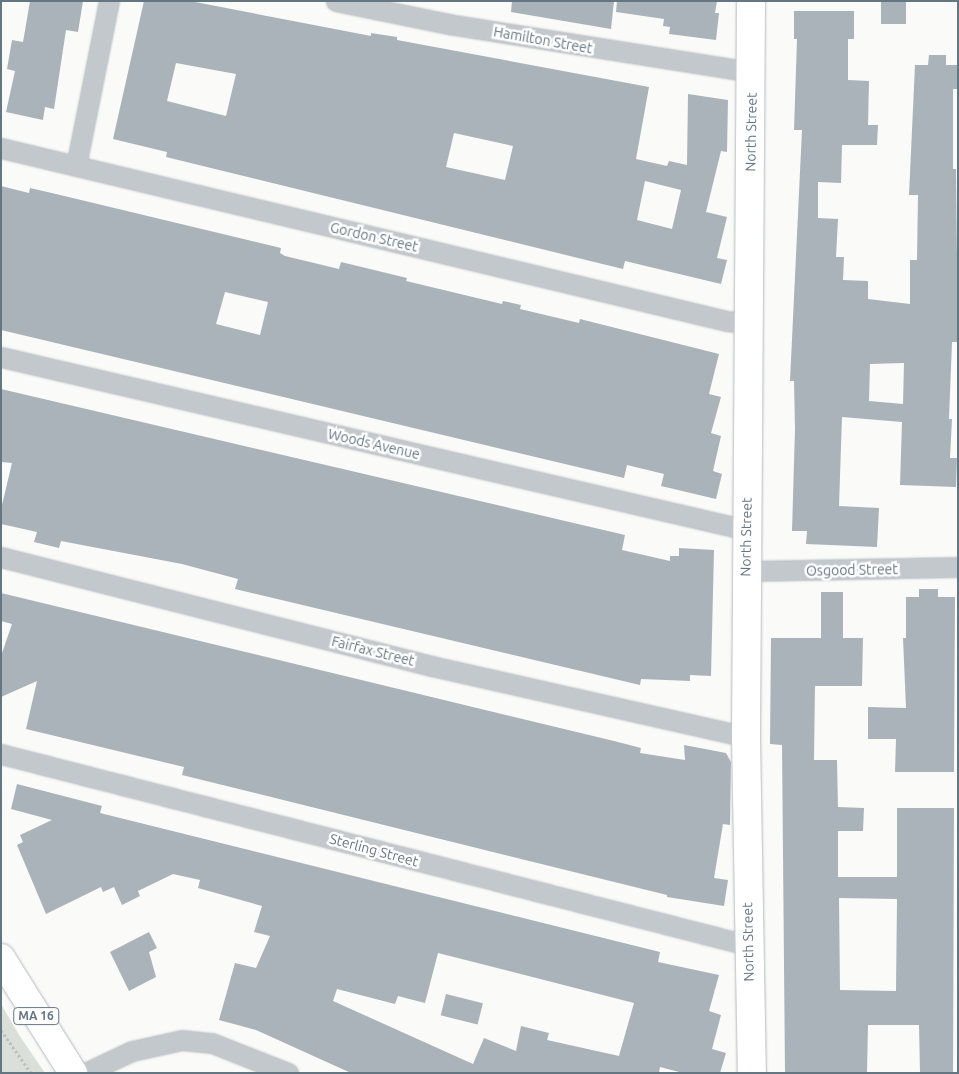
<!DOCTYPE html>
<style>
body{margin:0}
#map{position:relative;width:959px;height:1074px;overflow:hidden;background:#fafaf8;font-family:Ubuntu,sans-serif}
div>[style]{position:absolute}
.green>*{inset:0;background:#dadfd7}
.building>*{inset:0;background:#aab3b9;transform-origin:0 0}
.path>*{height:3px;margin-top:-1.5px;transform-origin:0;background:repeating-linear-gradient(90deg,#bbbfc2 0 2.5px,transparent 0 5px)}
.roads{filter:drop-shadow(0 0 1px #b3babf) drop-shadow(0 0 1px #b3babf)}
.street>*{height:19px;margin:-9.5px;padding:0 9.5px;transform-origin:9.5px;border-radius:9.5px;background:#c3c8cc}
.secondary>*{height:28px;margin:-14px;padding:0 14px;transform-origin:14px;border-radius:14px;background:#fff}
.primary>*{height:28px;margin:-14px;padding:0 14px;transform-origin:14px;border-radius:14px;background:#fff}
span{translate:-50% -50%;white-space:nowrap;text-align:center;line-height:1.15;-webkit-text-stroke:5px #fff;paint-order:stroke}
.shield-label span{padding:1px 4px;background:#fff;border:1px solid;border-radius:4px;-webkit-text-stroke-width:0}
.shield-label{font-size:12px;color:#657683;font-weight:700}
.street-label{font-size:14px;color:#657683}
.frame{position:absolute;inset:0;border:2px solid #657683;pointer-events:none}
</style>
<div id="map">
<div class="green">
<i style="clip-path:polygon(1px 1004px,19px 1035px,45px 1073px,1px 1073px)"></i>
</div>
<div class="building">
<i style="clip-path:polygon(30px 1px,83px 1px,78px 32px,66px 30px,54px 109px,45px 107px,43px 120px,6px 112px,15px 71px,7px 69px,12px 40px,23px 42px)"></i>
<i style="clip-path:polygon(evenodd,144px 1px,190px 1px,371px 36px,371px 33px,397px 37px,397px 40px,649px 87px,636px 159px,667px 166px,669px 161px,687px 165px,688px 94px,728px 100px,727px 152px,721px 151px,706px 212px,727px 217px,717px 258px,727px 260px,721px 284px,625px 261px,623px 269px,166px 157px,167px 152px,113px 139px,144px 1px,176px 63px,236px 74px,226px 116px,167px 101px,176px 63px,144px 1px,454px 133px,513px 146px,505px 180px,446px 167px,454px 133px,144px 1px,645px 181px,681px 190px,672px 229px,637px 220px,645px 181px)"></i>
<i style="clip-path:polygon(512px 1px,614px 1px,611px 29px,511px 12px)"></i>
<i style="clip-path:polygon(617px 1px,717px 1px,715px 13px,719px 13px,716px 40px,669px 34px,670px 27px,663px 26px,664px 19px,616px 12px)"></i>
<i style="left:881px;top:1px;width:25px;height:23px"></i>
<i style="clip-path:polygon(evenodd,794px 11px,854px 11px,854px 39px,848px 39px,848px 80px,869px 81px,868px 125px,878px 125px,877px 145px,842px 145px,841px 183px,818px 182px,818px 218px,838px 219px,836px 257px,844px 257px,843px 280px,868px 281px,868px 299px,910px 304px,910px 260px,917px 260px,918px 195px,909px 195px,915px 65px,928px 65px,929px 55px,946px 55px,946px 65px,958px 65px,958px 89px,953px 89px,953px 169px,956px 169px,958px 342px,952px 342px,949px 419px,952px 419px,950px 458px,957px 458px,956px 487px,900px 485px,902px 422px,842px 417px,839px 506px,879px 508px,877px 547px,806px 544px,807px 531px,792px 531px,795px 429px,794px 381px,790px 381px,802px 130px,794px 130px,797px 39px,794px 39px,794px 11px,904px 363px,903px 404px,869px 401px,870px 364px,904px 363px)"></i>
<i style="clip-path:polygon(evenodd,1px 186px,29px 193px,30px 188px,56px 194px,281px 248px,280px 253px,285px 256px,339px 269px,341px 262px,407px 278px,406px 281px,502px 304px,503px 301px,521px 305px,520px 309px,579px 323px,580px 319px,719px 354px,709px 394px,721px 397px,711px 433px,721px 436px,713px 471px,722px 474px,716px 499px,661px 486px,664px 474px,627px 465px,624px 478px,1px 330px,1px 186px,225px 292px,268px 302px,260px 335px,216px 324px,225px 292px)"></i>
<i style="clip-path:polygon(1px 389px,625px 535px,622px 550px,670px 561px,670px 556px,679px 556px,679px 548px,714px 550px,711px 676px,690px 675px,690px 681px,641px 679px,640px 685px,235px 589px,238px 579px,182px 564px,61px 541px,59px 548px,34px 542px,37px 532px,1px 524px,1px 509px,12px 463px,1px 462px)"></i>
<i style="clip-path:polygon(919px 589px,938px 589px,938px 597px,955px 597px,954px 772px,895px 772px,896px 739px,868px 739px,868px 707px,906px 708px,903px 638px,906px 638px,906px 597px,919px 597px)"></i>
<i style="clip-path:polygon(evenodd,821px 592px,843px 592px,843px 638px,863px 638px,862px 686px,815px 686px,814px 760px,837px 760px,838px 807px,864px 808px,863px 831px,838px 831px,838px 877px,897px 877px,897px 808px,954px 808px,953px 1073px,920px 1073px,919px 1025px,868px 1025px,867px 1073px,785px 1073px,782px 745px,770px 744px,771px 638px,821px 638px,821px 592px,839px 898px,897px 899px,896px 991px,840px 990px,839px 898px)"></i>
<i style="clip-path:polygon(1px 593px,614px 741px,641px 748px,640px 753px,685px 760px,684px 745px,726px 753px,731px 762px,730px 825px,723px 824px,714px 878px,728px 880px,724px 906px,667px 897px,667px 895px,182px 775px,184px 767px,26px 729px,37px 681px,1px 697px,1px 656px,12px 624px,1px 621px)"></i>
<i style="clip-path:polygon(evenodd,17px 784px,102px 806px,100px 813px,660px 952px,658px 962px,719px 975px,709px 1011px,721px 1015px,712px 1049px,726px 1053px,720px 1073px,683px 1073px,660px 1067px,659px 1073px,351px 1073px,256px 1030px,219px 1020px,235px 963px,256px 968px,270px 936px,254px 932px,262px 906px,198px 888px,200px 880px,173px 874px,138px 891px,140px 896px,122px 905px,114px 887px,103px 892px,101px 887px,46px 914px,17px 845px,23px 842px,20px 835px,52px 820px,11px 809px,17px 784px,438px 953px,634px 1003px,619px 1056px,547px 1040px,549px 1033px,521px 1026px,516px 1051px,484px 1038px,473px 1064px,333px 1001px,337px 989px,395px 1004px,398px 996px,425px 1003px,438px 953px)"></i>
<i style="clip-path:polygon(149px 932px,157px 948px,149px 952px,156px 977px,129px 991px,110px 952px)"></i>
<i style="left:446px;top:994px;width:38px;height:22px;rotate:14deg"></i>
</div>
<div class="path">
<i style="left:1px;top:1030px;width:52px;rotate:55.1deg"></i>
</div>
<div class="roads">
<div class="street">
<i style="left:336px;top:1px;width:115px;rotate:11.5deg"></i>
<i style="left:449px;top:24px;width:306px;rotate:9deg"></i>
<i style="left:1px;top:148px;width:746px;rotate:13.4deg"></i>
<i style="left:727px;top:321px;width:20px;rotate:6deg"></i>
<i style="left:76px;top:166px;width:168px;rotate:-78.7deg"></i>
<i style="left:1px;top:357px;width:766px;rotate:13.06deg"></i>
<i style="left:1px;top:557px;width:445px;rotate:14.2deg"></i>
<i style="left:432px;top:666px;width:322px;rotate:12.7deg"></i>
<i style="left:746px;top:571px;width:212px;rotate:-1.1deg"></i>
<i style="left:1px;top:754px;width:770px;rotate:14.36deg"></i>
<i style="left:85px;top:1073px;width:52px;rotate:-25.1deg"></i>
<i style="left:132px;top:1051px;width:51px;rotate:-12.4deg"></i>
<i style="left:182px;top:1040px;width:30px;rotate:6deg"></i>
<i style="left:212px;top:1043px;width:82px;rotate:21.5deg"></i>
</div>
<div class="secondary">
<i style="left:751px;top:1px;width:736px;rotate:90.39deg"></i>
<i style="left:746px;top:737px;width:336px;rotate:89deg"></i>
</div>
<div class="primary">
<i style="left:1px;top:958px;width:136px;rotate:57.9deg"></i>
</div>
</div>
<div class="shield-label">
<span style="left:36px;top:1016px">MA 16</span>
</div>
<div class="street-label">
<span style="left:543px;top:40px;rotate:10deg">Hamilton Street</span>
<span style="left:751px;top:132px;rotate:-89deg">North Street</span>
<span style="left:374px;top:237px;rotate:13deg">Gordon Street</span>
<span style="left:374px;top:444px;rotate:13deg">Woods Avenue</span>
<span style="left:746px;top:537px;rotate:-89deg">North Street</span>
<span style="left:852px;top:570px;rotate:-1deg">Osgood Street</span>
<span style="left:373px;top:651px;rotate:14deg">Fairfax Street</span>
<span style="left:374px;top:850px;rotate:15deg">Sterling Street</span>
<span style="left:748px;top:942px;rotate:-91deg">North Street</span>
</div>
<div class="frame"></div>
</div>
